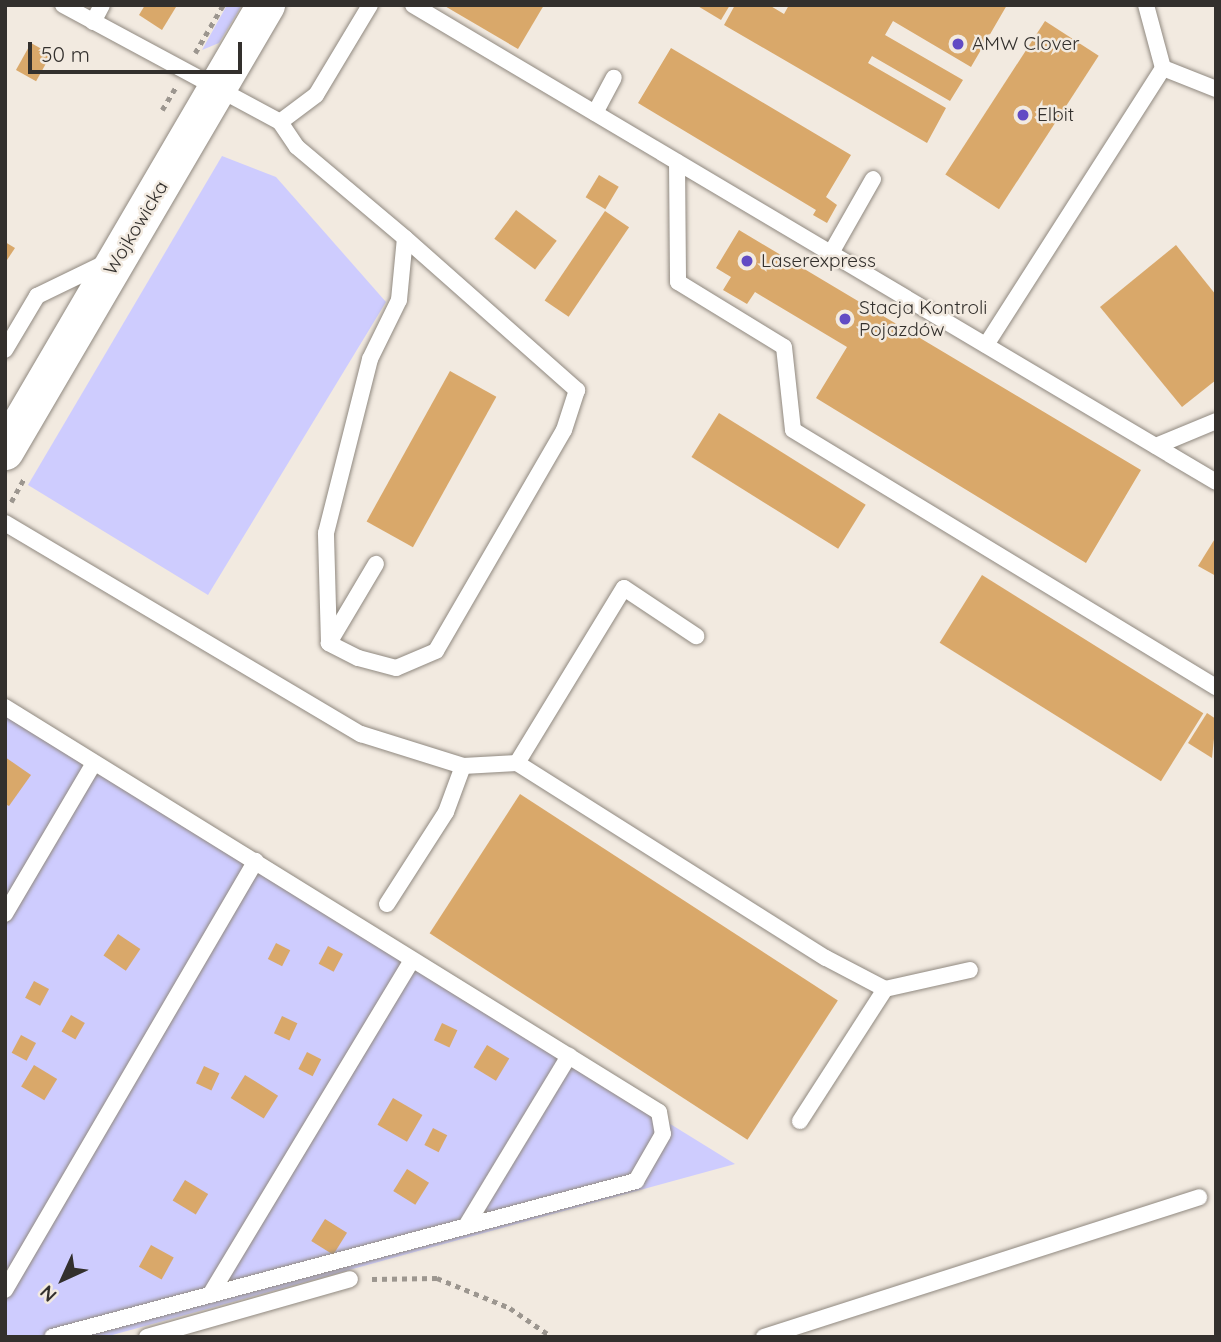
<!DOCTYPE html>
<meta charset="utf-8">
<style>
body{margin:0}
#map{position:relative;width:1221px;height:1342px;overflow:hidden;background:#f2eae0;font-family:Quicksand,sans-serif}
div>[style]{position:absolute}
.green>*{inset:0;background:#ceccfe}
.building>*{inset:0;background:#d9a86a;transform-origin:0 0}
.path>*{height:4.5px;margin-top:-2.25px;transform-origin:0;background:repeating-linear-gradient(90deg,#9c968f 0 5px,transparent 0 10px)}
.roads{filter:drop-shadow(0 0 2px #908980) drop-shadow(0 0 2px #908980)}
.lane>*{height:16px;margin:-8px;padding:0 8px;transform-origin:8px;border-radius:8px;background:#fff}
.secondary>*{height:38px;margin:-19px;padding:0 19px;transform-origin:19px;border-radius:19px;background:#fff}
.dots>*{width:19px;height:19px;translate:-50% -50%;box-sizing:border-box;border:4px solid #f2eae0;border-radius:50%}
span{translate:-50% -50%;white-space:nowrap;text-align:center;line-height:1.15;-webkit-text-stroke:5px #f2eae0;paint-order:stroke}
.poi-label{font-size:19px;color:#33302d}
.left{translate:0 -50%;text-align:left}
.street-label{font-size:19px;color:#33302d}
.frame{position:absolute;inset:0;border:7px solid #33302d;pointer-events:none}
.north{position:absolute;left:28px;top:1244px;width:70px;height:70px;-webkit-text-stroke:5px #f2eae0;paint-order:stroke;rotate:225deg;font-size:19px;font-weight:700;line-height:28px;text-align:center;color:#33302d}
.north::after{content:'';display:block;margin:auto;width:24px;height:32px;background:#33302d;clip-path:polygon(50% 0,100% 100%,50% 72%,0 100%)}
.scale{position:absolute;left:28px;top:42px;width:214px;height:32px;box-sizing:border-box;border:4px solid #33302d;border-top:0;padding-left:9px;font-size:21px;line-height:24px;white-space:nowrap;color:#33302d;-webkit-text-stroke:5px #f2eae0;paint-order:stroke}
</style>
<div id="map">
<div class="green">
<i style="clip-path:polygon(227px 5px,242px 5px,219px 43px,202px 50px)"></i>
<i style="clip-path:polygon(222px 156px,276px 177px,386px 302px,208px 595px,28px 485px)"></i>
<i style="clip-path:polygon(5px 713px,735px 1164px,105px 1337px,5px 1337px)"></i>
</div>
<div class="building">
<i style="clip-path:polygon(145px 5px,172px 5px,176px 7px,162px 30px,139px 15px)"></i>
<i style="clip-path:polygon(443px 5px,544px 5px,518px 49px)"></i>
<i style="clip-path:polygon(696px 5px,730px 5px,721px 20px)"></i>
<i style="clip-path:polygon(735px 5px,769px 5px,784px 14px,789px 5px,1007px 5px,971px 67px,893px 21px,885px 35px,963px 80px,950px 101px,872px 56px,868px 63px,946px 108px,927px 143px,724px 25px)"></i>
<i style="left:1045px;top:21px;width:64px;height:183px;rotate:33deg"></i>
<i style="left:31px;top:43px;width:23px;height:31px;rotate:29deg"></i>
<i style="clip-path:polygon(671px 48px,851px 155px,826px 197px,837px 205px,827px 223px,813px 215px,816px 210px,638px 103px)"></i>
<i style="left:599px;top:175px;width:23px;height:26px;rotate:31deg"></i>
<i style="left:516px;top:210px;width:51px;height:36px;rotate:37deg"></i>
<i style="left:605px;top:211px;width:29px;height:108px;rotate:34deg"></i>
<i style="clip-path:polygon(739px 230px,1141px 470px,1086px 563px,816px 398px,847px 347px,755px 292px,747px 304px,723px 290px,731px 277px,716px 268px)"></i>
<i style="clip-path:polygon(5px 242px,15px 248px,5px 263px)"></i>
<i style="clip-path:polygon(1176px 245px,1216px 295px,1216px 380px,1182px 407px,1100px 307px)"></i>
<i style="left:450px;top:371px;width:53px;height:172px;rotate:29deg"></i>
<i style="left:719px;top:413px;width:173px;height:52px;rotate:32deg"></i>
<i style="clip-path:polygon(1216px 537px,1216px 576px,1198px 566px)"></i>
<i style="left:982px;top:575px;width:261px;height:80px;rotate:32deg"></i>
<i style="clip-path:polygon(1207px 713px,1216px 719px,1212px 758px,1188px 743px)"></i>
<i style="clip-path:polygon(5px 757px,31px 775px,9px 806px,5px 804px)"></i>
<i style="left:520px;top:794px;width:379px;height:166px;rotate:33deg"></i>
<i style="left:118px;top:934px;width:27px;height:26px;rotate:34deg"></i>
<i style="left:276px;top:943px;width:16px;height:18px;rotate:27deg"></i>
<i style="left:328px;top:946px;width:17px;height:20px;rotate:28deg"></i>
<i style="left:34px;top:981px;width:17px;height:19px;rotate:28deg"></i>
<i style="left:71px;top:1015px;width:16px;height:19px;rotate:30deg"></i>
<i style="left:282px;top:1016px;width:17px;height:19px;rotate:25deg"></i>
<i style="left:442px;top:1023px;width:17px;height:19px;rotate:25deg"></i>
<i style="left:21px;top:1035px;width:17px;height:20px;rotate:28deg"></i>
<i style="left:487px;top:1045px;width:26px;height:26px;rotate:31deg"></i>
<i style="left:307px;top:1052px;width:16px;height:19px;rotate:27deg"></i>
<i style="left:34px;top:1065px;width:27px;height:25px;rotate:31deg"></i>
<i style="left:204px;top:1066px;width:17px;height:19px;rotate:25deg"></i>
<i style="left:245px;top:1075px;width:39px;height:27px;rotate:32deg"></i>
<i style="left:393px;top:1098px;width:34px;height:31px;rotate:30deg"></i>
<i style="left:433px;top:1128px;width:16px;height:19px;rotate:27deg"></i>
<i style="left:407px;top:1169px;width:26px;height:26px;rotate:32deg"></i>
<i style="left:185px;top:1180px;width:27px;height:24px;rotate:31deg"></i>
<i style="left:325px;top:1219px;width:26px;height:26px;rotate:32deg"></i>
<i style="left:151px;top:1245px;width:26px;height:25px;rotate:29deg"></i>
</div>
<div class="path">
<i style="left:195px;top:53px;width:56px;rotate:-59.7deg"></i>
<i style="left:162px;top:110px;width:26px;rotate:-59deg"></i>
<i style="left:11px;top:502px;width:26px;rotate:-61deg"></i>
<i style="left:372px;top:1279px;width:65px;rotate:-0.9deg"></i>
<i style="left:437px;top:1278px;width:79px;rotate:22.3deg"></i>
<i style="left:510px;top:1308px;width:51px;rotate:34.6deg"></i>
</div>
<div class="roads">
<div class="lane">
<i style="left:63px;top:5px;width:247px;rotate:28.3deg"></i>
<i style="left:280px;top:122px;width:30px;rotate:56deg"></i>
<i style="left:297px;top:147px;width:141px;rotate:40.1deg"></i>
<i style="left:405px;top:238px;width:230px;rotate:41.5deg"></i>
<i style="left:577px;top:390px;width:42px;rotate:108deg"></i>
<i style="left:564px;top:430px;width:255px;rotate:120.1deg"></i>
<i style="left:436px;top:651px;width:43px;rotate:157deg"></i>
<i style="left:396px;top:668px;width:39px;rotate:-165deg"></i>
<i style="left:358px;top:658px;width:33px;rotate:-153deg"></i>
<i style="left:329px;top:643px;width:110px;rotate:-91.6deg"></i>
<i style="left:326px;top:533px;width:179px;rotate:-75.8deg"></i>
<i style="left:370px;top:359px;width:66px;rotate:-63.8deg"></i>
<i style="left:399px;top:300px;width:62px;rotate:-84.5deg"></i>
<i style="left:413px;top:5px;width:934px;rotate:30.71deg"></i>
<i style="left:1146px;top:5px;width:65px;rotate:74.9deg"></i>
<i style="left:93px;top:22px;width:19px;rotate:-62deg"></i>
<i style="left:1163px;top:68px;width:57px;rotate:21.6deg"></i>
<i style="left:595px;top:113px;width:40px;rotate:-62deg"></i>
<i style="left:280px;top:122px;width:45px;rotate:-36.9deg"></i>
<i style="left:316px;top:95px;width:105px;rotate:-59deg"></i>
<i style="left:677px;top:162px;width:120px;rotate:89.5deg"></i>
<i style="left:678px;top:282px;width:124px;rotate:31.5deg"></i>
<i style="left:784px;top:347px;width:83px;rotate:83.8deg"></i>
<i style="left:793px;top:430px;width:495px;rotate:31.3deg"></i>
<i style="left:831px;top:253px;width:85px;rotate:-60.4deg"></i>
<i style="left:986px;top:345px;width:329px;rotate:-57.4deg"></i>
<i style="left:5px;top:350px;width:63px;rotate:-59.3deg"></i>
<i style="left:37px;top:296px;width:78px;rotate:-25.9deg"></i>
<i style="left:1156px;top:446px;width:65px;rotate:-22.6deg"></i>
<i style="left:5px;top:523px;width:414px;rotate:30.7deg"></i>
<i style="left:361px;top:734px;width:107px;rotate:17.4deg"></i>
<i style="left:463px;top:766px;width:54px;rotate:-3.2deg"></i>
<i style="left:517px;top:763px;width:365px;rotate:32.3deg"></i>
<i style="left:826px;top:958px;width:67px;rotate:27.7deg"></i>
<i style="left:885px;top:989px;width:87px;rotate:-12.6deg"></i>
<i style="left:329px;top:643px;width:92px;rotate:-59.3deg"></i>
<i style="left:5px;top:707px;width:769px;rotate:31.77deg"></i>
<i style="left:659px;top:1112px;width:22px;rotate:80deg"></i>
<i style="left:663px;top:1134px;width:54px;rotate:119.9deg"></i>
<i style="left:636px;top:1181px;width:604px;rotate:165.04deg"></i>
<i style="left:517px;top:763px;width:205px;rotate:-58.6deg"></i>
<i style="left:624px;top:588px;width:87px;rotate:33.7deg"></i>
<i style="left:387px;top:904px;width:109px;rotate:-57.3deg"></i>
<i style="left:446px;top:812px;width:49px;rotate:-69.7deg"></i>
<i style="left:5px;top:914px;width:175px;rotate:-59.5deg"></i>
<i style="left:800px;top:1121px;width:157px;rotate:-57.2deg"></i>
<i style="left:466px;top:1226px;width:199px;rotate:-58.8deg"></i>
<i style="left:5px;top:1290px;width:497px;rotate:-59.7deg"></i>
<i style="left:210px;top:1295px;width:391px;rotate:-58.9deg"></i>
<i style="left:147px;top:1337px;width:211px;rotate:-15.9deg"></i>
<i style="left:764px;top:1337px;width:457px;rotate:-17.8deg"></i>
</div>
<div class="secondary">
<i style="left:5px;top:451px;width:517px;rotate:-59.66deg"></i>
</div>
</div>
<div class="dots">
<i style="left:958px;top:44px;background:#624bc4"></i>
<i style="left:1023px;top:115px;background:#624bc4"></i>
<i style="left:747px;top:261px;background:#624bc4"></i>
<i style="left:845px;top:319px;background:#624bc4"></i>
</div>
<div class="poi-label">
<span class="left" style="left:972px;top:44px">AMW Clover</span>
<span class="left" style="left:1037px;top:115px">Elbit</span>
<span class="left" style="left:761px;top:261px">Laserexpress</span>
<span class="left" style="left:859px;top:319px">Stacja Kontroli<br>Pojazdów</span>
</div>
<div class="street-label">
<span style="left:136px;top:228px;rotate:-59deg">Wojkowicka</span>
</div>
<div class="frame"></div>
<div class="north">N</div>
<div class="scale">50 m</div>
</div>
